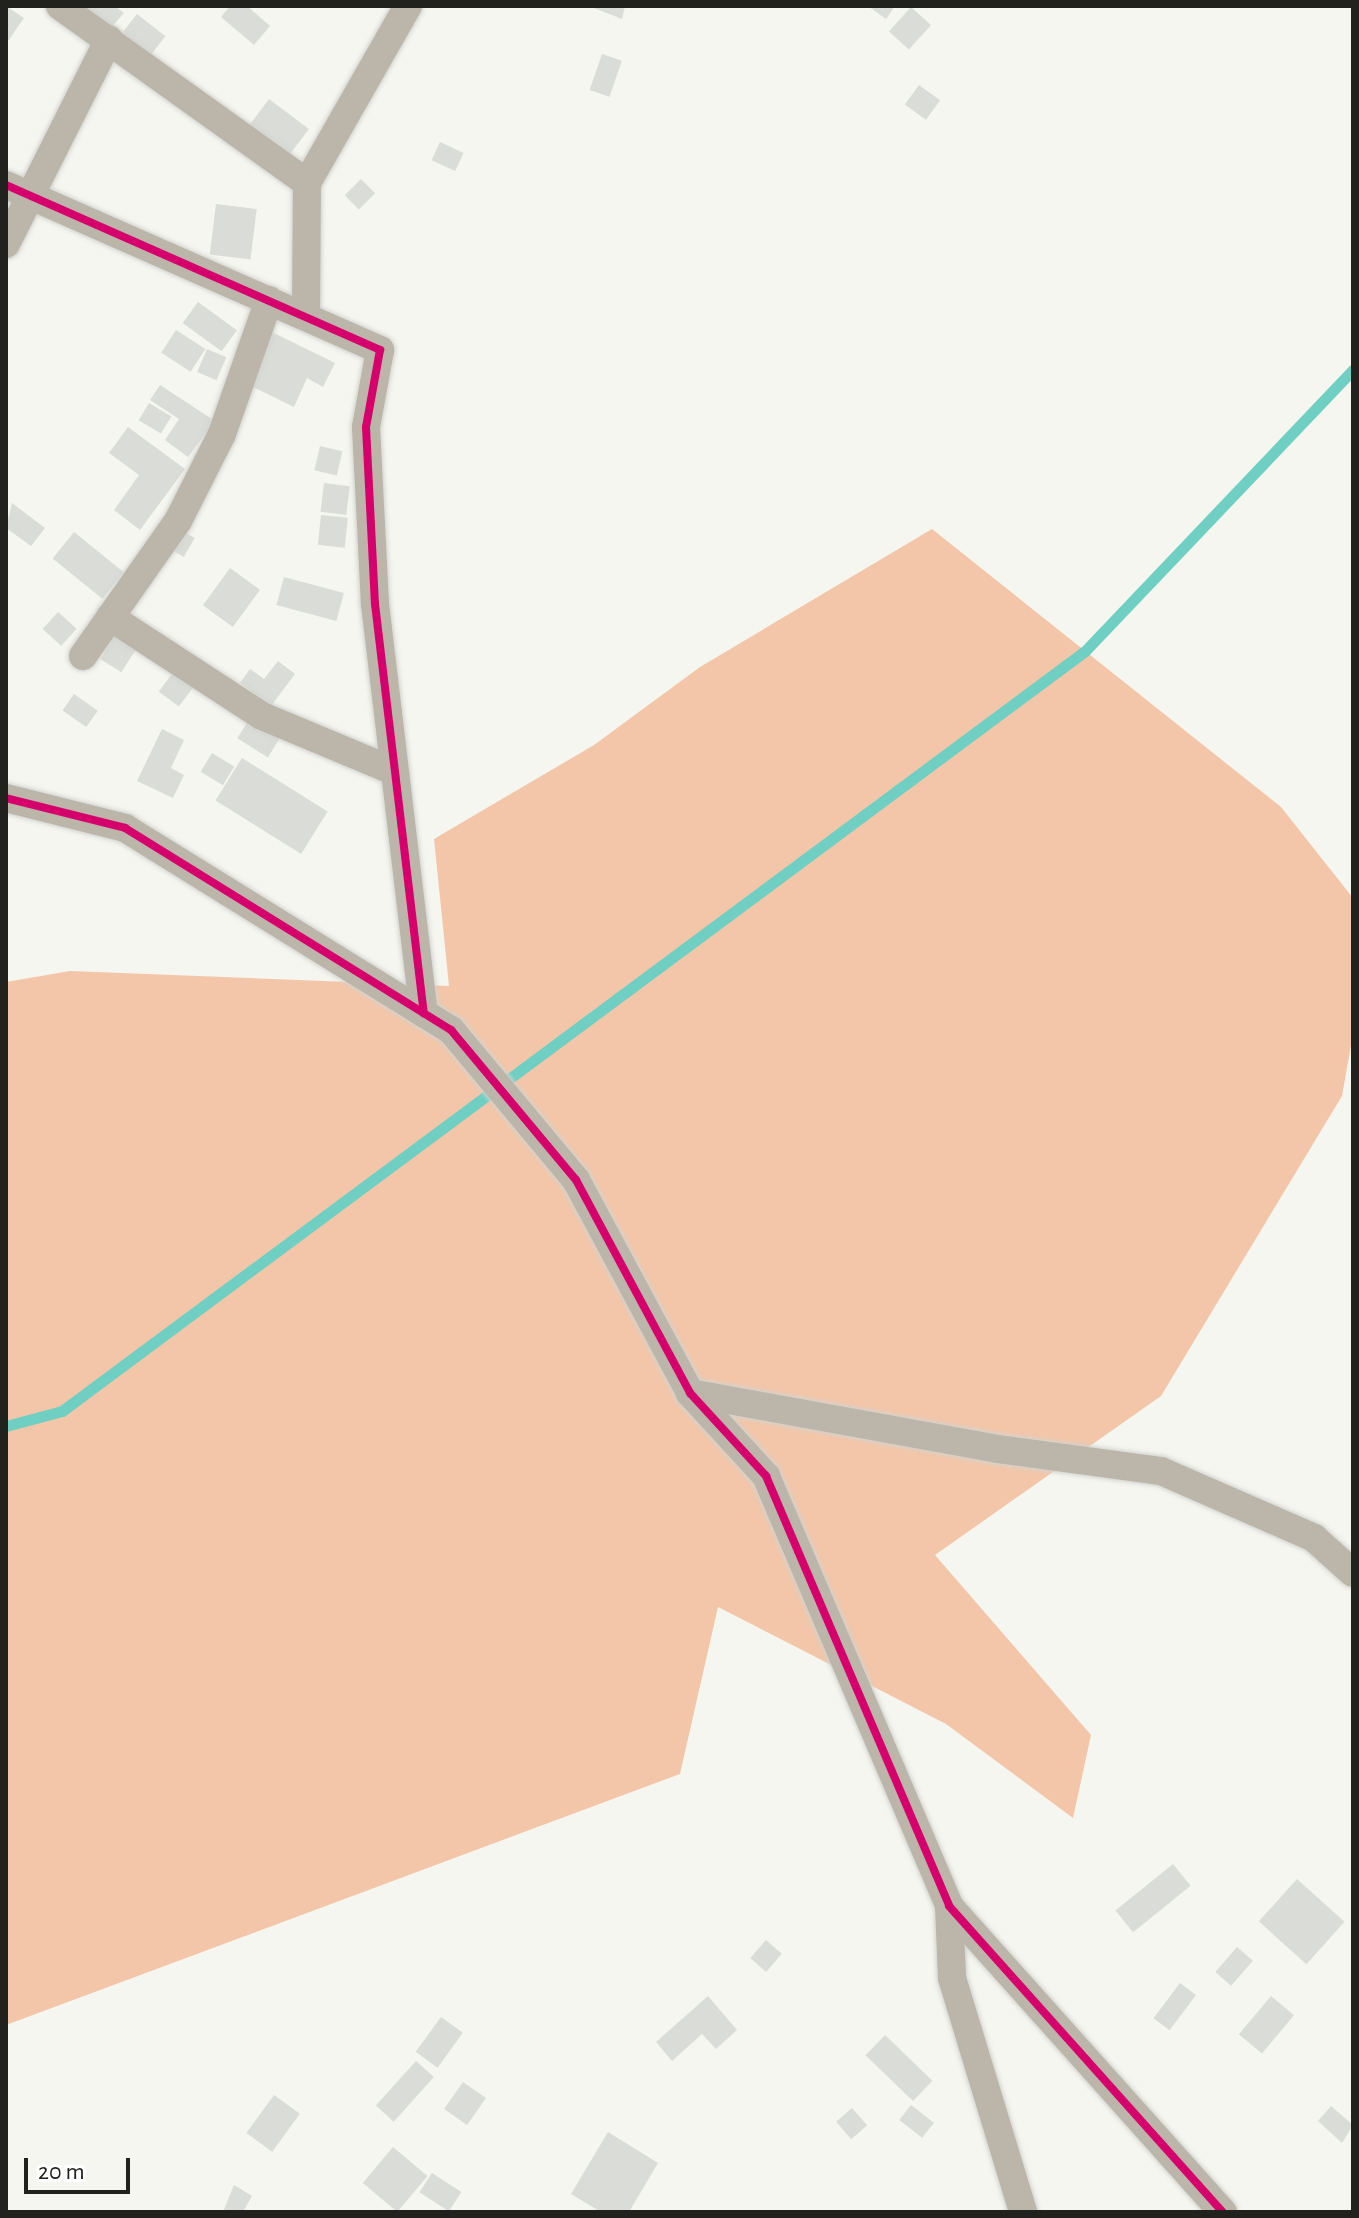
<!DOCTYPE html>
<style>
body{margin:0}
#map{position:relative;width:1359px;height:2218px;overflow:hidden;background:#f5f6f0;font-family:"Alegreya Sans",sans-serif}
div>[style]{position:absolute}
.forest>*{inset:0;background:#f3c6a9}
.stream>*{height:11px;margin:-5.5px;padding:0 5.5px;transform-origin:5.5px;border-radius:5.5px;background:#6ecfc2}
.building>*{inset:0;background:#d9dcd7;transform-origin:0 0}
.roads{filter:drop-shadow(0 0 2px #d2d3cf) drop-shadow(0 0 2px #d2d3cf)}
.minor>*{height:28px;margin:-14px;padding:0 14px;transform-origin:14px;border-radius:14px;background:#bbb5aa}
.cycleway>*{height:8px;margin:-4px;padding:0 4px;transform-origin:4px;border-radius:4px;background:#d6006c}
span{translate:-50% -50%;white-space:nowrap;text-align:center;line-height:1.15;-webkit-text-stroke:6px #fff;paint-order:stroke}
.frame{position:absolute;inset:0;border:8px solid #21221e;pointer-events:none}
.scale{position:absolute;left:24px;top:2158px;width:106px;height:36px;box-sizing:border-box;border:4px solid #21221e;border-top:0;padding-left:10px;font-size:24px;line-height:28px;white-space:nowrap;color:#21221e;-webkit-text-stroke:6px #fff;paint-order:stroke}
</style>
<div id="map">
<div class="forest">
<i style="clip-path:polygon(932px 529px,1281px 807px,1353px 898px,1353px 1034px,1342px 1096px,1161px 1396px,935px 1555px,1091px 1735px,1073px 1818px,946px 1724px,718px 1607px,680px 1774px,6px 2025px,6px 982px,70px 971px,449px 986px,434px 839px,594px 745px,700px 667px)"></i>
</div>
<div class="stream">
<i style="left:6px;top:1426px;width:58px;rotate:-15deg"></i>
<i style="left:62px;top:1411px;width:1274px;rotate:-36.61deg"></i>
<i style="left:1085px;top:651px;width:388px;rotate:-46.4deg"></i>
</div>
<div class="building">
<i style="clip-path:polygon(6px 6px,24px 18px,6px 44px)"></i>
<i style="clip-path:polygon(80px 6px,115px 6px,124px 13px,108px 31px)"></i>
<i style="clip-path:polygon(230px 6px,247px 6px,270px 26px,254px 45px,221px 17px)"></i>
<i style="clip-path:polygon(589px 6px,625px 6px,622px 19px)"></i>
<i style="clip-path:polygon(868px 6px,895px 6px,886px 19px)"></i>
<i style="left:911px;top:7px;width:27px;height:33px;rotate:42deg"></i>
<i style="left:137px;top:14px;width:36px;height:28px;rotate:38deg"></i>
<i style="left:602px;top:54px;width:21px;height:38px;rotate:19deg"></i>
<i style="left:919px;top:85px;width:26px;height:24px;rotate:36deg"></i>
<i style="left:269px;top:99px;width:50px;height:34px;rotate:37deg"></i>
<i style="left:440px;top:142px;width:26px;height:20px;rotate:25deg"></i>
<i style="left:361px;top:179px;width:20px;height:23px;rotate:45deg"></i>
<i style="left:216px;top:204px;width:41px;height:51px;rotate:7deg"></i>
<i style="left:198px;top:302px;width:48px;height:26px;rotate:36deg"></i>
<i style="left:176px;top:330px;width:35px;height:27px;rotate:33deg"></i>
<i style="clip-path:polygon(272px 332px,335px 363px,323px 387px,307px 378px,294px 407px,247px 384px)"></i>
<i style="left:207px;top:349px;width:21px;height:25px;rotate:23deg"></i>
<i style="clip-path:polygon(160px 385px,215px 421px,188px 457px,165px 440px,179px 419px,150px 400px)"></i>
<i style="left:149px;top:403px;width:26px;height:20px;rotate:31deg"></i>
<i style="clip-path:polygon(128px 427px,185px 469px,140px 530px,114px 510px,139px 475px,109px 453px)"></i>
<i style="left:320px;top:446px;width:23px;height:25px;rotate:13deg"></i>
<i style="left:324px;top:483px;width:26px;height:29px;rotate:7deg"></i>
<i style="clip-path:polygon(12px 503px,45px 528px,31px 546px,6px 528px)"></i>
<i style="left:321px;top:515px;width:27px;height:30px;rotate:6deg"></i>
<i style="left:174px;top:526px;width:24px;height:22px;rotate:30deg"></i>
<i style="left:74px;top:532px;width:64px;height:34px;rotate:39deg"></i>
<i style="left:230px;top:568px;width:37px;height:46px;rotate:36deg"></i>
<i style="left:284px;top:577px;width:62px;height:29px;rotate:15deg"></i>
<i style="left:58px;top:612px;width:25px;height:23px;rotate:42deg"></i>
<i style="left:114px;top:637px;width:25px;height:26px;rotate:32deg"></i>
<i style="clip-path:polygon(278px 661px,295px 674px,271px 706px,240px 683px,250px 669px,264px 679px)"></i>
<i style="left:175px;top:670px;width:25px;height:27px;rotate:37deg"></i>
<i style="left:74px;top:694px;width:29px;height:20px;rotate:35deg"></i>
<i style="left:250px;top:718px;width:36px;height:24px;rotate:32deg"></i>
<i style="clip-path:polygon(162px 729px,184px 740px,171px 768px,184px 775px,173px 798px,137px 781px)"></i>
<i style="left:212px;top:753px;width:26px;height:22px;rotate:31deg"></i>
<i style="left:242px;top:758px;width:101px;height:50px;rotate:32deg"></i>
<i style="left:1173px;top:1864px;width:28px;height:74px;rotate:51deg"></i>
<i style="left:1297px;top:1879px;width:64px;height:57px;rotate:42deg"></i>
<i style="left:766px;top:1940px;width:21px;height:24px;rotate:41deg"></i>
<i style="left:1237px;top:1947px;width:21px;height:33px;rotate:41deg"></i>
<i style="left:1180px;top:1983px;width:20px;height:44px;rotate:37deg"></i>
<i style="clip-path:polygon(708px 1996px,737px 2030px,716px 2049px,702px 2034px,672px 2061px,656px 2042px)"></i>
<i style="left:1271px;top:1996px;width:30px;height:50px;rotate:40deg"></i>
<i style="left:441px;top:2017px;width:27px;height:43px;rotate:36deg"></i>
<i style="left:885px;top:2035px;width:66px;height:28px;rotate:44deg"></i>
<i style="left:416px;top:2061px;width:24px;height:60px;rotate:42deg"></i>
<i style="left:463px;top:2082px;width:28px;height:33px;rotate:35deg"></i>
<i style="left:274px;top:2095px;width:32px;height:47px;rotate:36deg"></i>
<i style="left:911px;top:2105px;width:29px;height:19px;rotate:38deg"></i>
<i style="clip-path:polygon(1331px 2106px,1353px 2125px,1342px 2143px,1318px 2121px)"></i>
<i style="left:852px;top:2108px;width:23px;height:21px;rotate:49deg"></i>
<i style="clip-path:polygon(608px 2132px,658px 2163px,629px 2212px,601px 2212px,571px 2194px)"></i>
<i style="left:393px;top:2147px;width:45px;height:47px;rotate:40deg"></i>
<i style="left:432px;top:2173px;width:35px;height:23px;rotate:33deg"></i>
<i style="clip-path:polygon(234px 2185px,252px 2196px,243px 2212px,223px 2212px)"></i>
</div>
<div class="roads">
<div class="minor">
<i style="left:60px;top:6px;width:304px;rotate:35.6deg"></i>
<i style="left:6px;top:185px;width:409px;rotate:23.8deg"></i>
<i style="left:380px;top:350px;width:78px;rotate:100.3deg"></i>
<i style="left:366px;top:427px;width:177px;rotate:87.1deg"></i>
<i style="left:375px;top:604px;width:412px;rotate:83.2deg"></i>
<i style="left:6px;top:244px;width:229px;rotate:-63.3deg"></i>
<i style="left:306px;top:317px;width:134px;rotate:-89.6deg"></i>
<i style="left:307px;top:183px;width:204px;rotate:-60.3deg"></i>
<i style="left:110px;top:617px;width:181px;rotate:33.1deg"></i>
<i style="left:262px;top:716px;width:140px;rotate:22.7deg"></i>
<i style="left:83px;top:656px;width:165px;rotate:-54.9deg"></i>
<i style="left:178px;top:521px;width:97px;rotate:-63.2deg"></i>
<i style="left:222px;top:434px;width:142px;rotate:-70.7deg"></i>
<i style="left:6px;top:798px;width:123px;rotate:14.1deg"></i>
<i style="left:125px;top:828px;width:384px;rotate:31.8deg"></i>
<i style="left:451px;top:1030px;width:195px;rotate:50.2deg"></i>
<i style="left:576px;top:1180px;width:242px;rotate:61.8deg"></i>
<i style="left:690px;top:1393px;width:113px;rotate:47.5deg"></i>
<i style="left:766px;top:1476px;width:467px;rotate:66.9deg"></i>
<i style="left:949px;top:1906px;width:411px;rotate:48.2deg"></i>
<i style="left:690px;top:1393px;width:313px;rotate:10.3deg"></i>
<i style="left:998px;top:1449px;width:164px;rotate:7.7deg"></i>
<i style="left:1161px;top:1471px;width:167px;rotate:23.6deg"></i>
<i style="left:1314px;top:1538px;width:52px;rotate:41.9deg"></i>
<i style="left:949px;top:1906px;width:72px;rotate:87.6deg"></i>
<i style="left:952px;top:1978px;width:245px;rotate:73.1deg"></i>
</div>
</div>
<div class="cycleway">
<i style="left:6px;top:185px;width:409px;rotate:23.8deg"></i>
<i style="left:380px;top:350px;width:78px;rotate:100.3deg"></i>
<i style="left:366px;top:427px;width:177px;rotate:87.1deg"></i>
<i style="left:375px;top:604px;width:412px;rotate:83.2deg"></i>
<i style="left:6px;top:798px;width:123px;rotate:14.1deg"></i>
<i style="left:125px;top:828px;width:384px;rotate:31.8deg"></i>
<i style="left:451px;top:1030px;width:195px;rotate:50.2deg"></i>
<i style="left:576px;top:1180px;width:242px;rotate:61.8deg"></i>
<i style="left:690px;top:1393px;width:113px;rotate:47.5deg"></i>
<i style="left:766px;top:1476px;width:467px;rotate:66.9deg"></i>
<i style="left:949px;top:1906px;width:411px;rotate:48.2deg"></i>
</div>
<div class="frame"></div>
<div class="scale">20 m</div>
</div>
